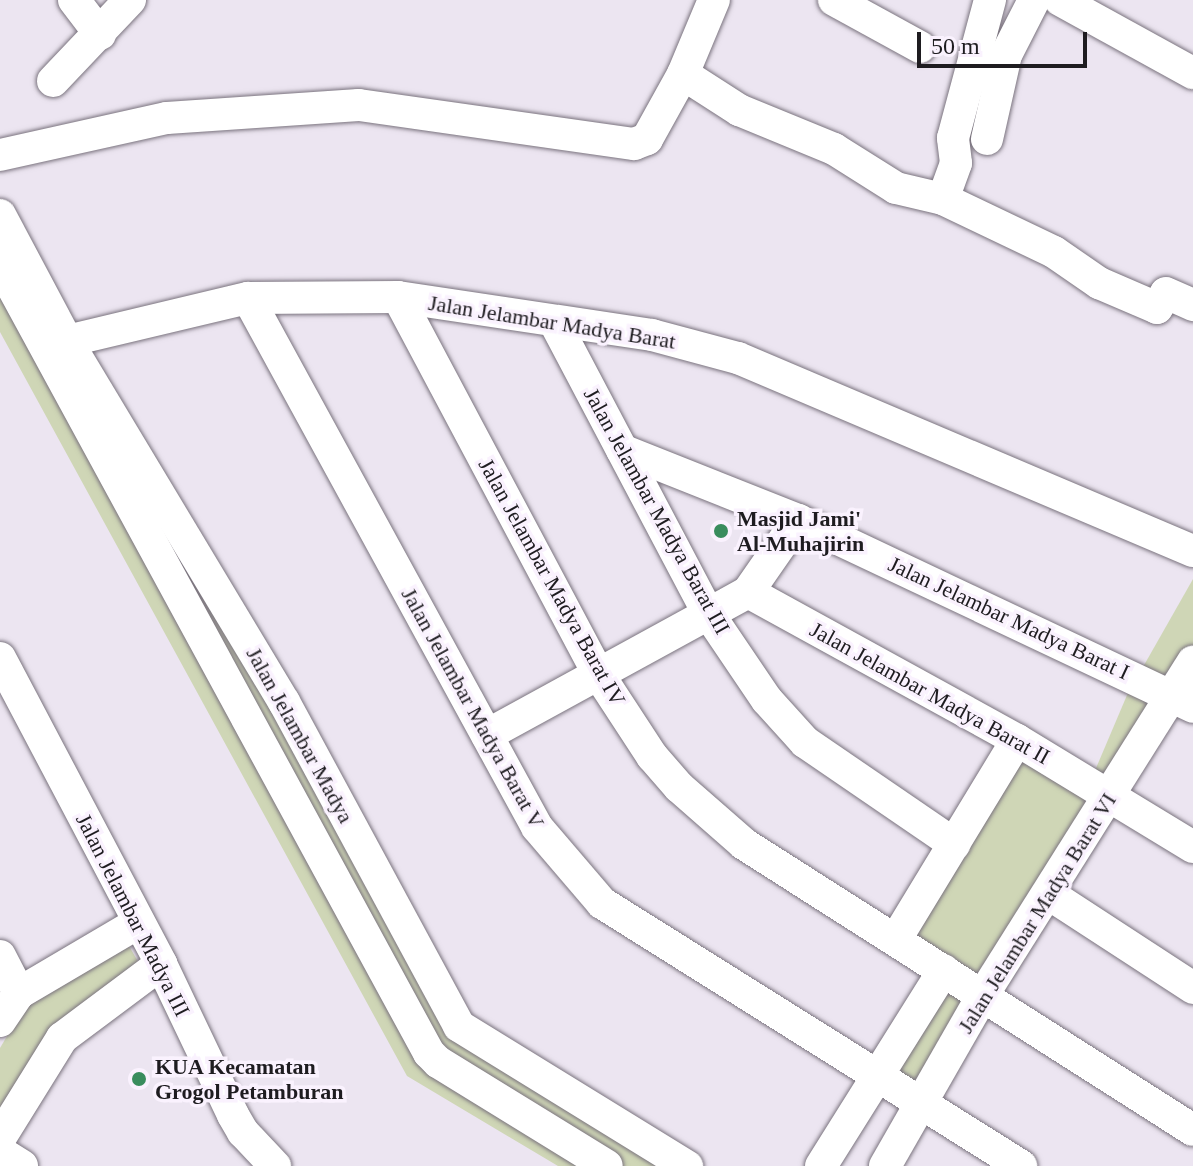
<!DOCTYPE html>
<style>
body{margin:0}
#map{position:relative;width:1193px;height:1166px;overflow:hidden;background:#ece5f1;font-family:Georgia,serif}
div>[style]{position:absolute}
.green>*{inset:0;background:#cfd6b6;transform-origin:0 0}
.roads{filter:drop-shadow(0 0 2px #7a737e) drop-shadow(0 0 2px #7a737e)}
.minor>*{height:32px;margin:-16px;padding:0 16px;transform-origin:16px;border-radius:16px;background:#fff}
.dots>*{width:22px;height:22px;translate:-50% -50%;box-sizing:border-box;border:4px solid #faf2fe;border-radius:50%}
span{translate:-50% -50%;white-space:nowrap;text-align:center;line-height:1.15;-webkit-text-stroke:7px #faf2fe;paint-order:stroke}
.street-label{font-size:22px;color:#1e1c20}
.poi-label{font-size:22px;color:#1e1c20;font-weight:700}
.left{translate:0 -50%;text-align:left}
.scale{position:absolute;left:917px;top:32px;width:170px;height:36px;box-sizing:border-box;border:4px solid #1e1c20;border-top:0;padding-left:10px;font-size:24px;line-height:28px;white-space:nowrap;color:#1e1c20;-webkit-text-stroke:6px #faf2fe;paint-order:stroke}
</style>
<div id="map">
<div class="green">
<i style="clip-path:polygon(0 200px,473px 1022px,700px 1166px,558px 1166px,407px 1076px,0 332px)"></i>
<i style="clip-path:polygon(1193px 579px,1193px 656px,1172px 690px,1139px 674px)"></i>
<i style="left:1133px;top:681px;width:38px;height:107px;rotate:23deg"></i>
<i style="left:1018px;top:744px;width:103px;height:225px;rotate:30deg"></i>
<i style="clip-path:polygon(129px 946px,140px 965px,0 1126px,0 1048px,23px 1009px)"></i>
<i style="clip-path:polygon(946px 971px,979px 995px,921px 1100px,881px 1073px)"></i>
</div>
<div class="roads">
<div class="minor">
<i style="left:74px;top:0;width:43px;rotate:52.6deg"></i>
<i style="left:834px;top:0;width:98px;rotate:28.7deg"></i>
<i style="left:1060px;top:0;width:152px;rotate:28.8deg"></i>
<i style="left:683px;top:74px;width:67px;rotate:32.7deg"></i>
<i style="left:739px;top:110px;width:103px;rotate:22.3deg"></i>
<i style="left:834px;top:149px;width:73px;rotate:32.2deg"></i>
<i style="left:896px;top:188px;width:48px;rotate:13.2deg"></i>
<i style="left:943px;top:199px;width:123px;rotate:25.5deg"></i>
<i style="left:1054px;top:252px;width:55px;rotate:34.6deg"></i>
<i style="left:1099px;top:283px;width:63px;rotate:23.3deg"></i>
<i style="left:1157px;top:308px;width:17px;rotate:-59deg"></i>
<i style="left:1166px;top:293px;width:30px;rotate:24deg"></i>
<i style="left:53px;top:81px;width:112px;rotate:-46.5deg"></i>
<i style="left:987px;top:139px;width:86px;rotate:-77.3deg"></i>
<i style="left:1006px;top:55px;width:62px;rotate:-63deg"></i>
<i style="left:0;top:155px;width:171px;rotate:-12.5deg"></i>
<i style="left:167px;top:118px;width:192px;rotate:-3.9deg"></i>
<i style="left:359px;top:105px;width:278px;rotate:8.1deg"></i>
<i style="left:634px;top:144px;width:14px;rotate:-21deg"></i>
<i style="left:647px;top:139px;width:74px;rotate:-61deg"></i>
<i style="left:683px;top:74px;width:80px;rotate:-67.3deg"></i>
<i style="left:943px;top:199px;width:38px;rotate:-70deg"></i>
<i style="left:956px;top:163px;width:25px;rotate:-97deg"></i>
<i style="left:953px;top:138px;width:143px;rotate:-75deg"></i>
<i style="left:0;top:215px;width:143px;rotate:62deg"></i>
<i style="left:67px;top:341px;width:421px;rotate:59deg"></i>
<i style="left:284px;top:702px;width:368px;rotate:61.6deg"></i>
<i style="left:459px;top:1026px;width:268px;rotate:31.6deg"></i>
<i style="left:0;top:264px;width:898px;rotate:61.47deg"></i>
<i style="left:429px;top:1053px;width:13px;rotate:45deg"></i>
<i style="left:438px;top:1062px;width:198px;rotate:31.6deg"></i>
<i style="left:398px;top:297px;width:428px;rotate:62deg"></i>
<i style="left:599px;top:675px;width:97px;rotate:56.8deg"></i>
<i style="left:652px;top:756px;width:41px;rotate:48.9deg"></i>
<i style="left:679px;top:787px;width:86px;rotate:41.2deg"></i>
<i style="left:744px;top:844px;width:532px;rotate:32.5deg"></i>
<i style="left:248px;top:298px;width:603px;rotate:61.35deg"></i>
<i style="left:537px;top:827px;width:100px;rotate:49.5deg"></i>
<i style="left:602px;top:903px;width:495px;rotate:32.1deg"></i>
<i style="left:554px;top:321px;width:330px;rotate:62.2deg"></i>
<i style="left:708px;top:613px;width:105px;rotate:55.9deg"></i>
<i style="left:767px;top:700px;width:57px;rotate:47.9deg"></i>
<i style="left:805px;top:742px;width:181px;rotate:34.4deg"></i>
<i style="left:67px;top:341px;width:186px;rotate:-13.4deg"></i>
<i style="left:248px;top:298px;width:150px;rotate:-0.4deg"></i>
<i style="left:398px;top:297px;width:257px;rotate:8.5deg"></i>
<i style="left:652px;top:335px;width:89px;rotate:15deg"></i>
<i style="left:738px;top:358px;width:494px;rotate:23deg"></i>
<i style="left:622px;top:450px;width:189px;rotate:21.7deg"></i>
<i style="left:798px;top:520px;width:437px;rotate:25.3deg"></i>
<i style="left:748px;top:592px;width:307px;rotate:28.8deg"></i>
<i style="left:1017px;top:740px;width:206px;rotate:31.3deg"></i>
<i style="left:0;top:658px;width:346px;rotate:62.2deg"></i>
<i style="left:161px;top:964px;width:167px;rotate:64.5deg"></i>
<i style="left:233px;top:1115px;width:20px;rotate:60deg"></i>
<i style="left:243px;top:1132px;width:47px;rotate:46.7deg"></i>
<i style="left:487px;top:735px;width:298px;rotate:-28.7deg"></i>
<i style="left:748px;top:592px;width:88px;rotate:-55.2deg"></i>
<i style="left:1049px;top:894px;width:172px;rotate:33.1deg"></i>
<i style="left:896px;top:939px;width:233px;rotate:-58.7deg"></i>
<i style="left:0;top:956px;width:42px;rotate:62.8deg"></i>
<i style="left:0;top:1021px;width:34px;rotate:-56deg"></i>
<i style="left:19px;top:993px;width:138px;rotate:-30.5deg"></i>
<i style="left:0;top:1138px;width:118px;rotate:-58.2deg"></i>
<i style="left:62px;top:1038px;width:124px;rotate:-36.8deg"></i>
<i style="left:0;top:1152px;width:26px;rotate:32deg"></i>
<i style="left:821px;top:1166px;width:231px;rotate:-57.9deg"></i>
<i style="left:885px;top:1166px;width:197px;rotate:-60.2deg"></i>
<i style="left:983px;top:995px;width:394px;rotate:-57.8deg"></i>
</div>
</div>
<div class="dots">
<i style="left:721px;top:531px;background:#3a8d5e"></i>
<i style="left:139px;top:1079px;background:#3a8d5e"></i>
</div>
<div class="street-label">
<span style="left:552px;top:322px;rotate:9deg">Jalan Jelambar Madya Barat</span>
<span style="left:657px;top:511px;rotate:61deg">Jalan Jelambar Madya Barat III</span>
<span style="left:552px;top:582px;rotate:61deg">Jalan Jelambar Madya Barat IV</span>
<span style="left:1009px;top:618px;rotate:25deg">Jalan Jelambar Madya Barat I</span>
<span style="left:930px;top:693px;rotate:29deg">Jalan Jelambar Madya Barat II</span>
<span style="left:473px;top:708px;rotate:61deg">Jalan Jelambar Madya Barat V</span>
<span style="left:300px;top:735px;rotate:61deg">Jalan Jelambar Madya</span>
<span style="left:1037px;top:913px;rotate:-58deg">Jalan Jelambar Madya Barat VI</span>
<span style="left:133px;top:915px;rotate:63deg">Jalan Jelambar Madya III</span>
</div>
<div class="poi-label">
<span class="left" style="left:737px;top:531px">Masjid Jami'<br>Al-Muhajirin</span>
<span class="left" style="left:155px;top:1079px">KUA Kecamatan<br>Grogol Petamburan</span>
</div>
<div class="scale">50 m</div>
</div>
